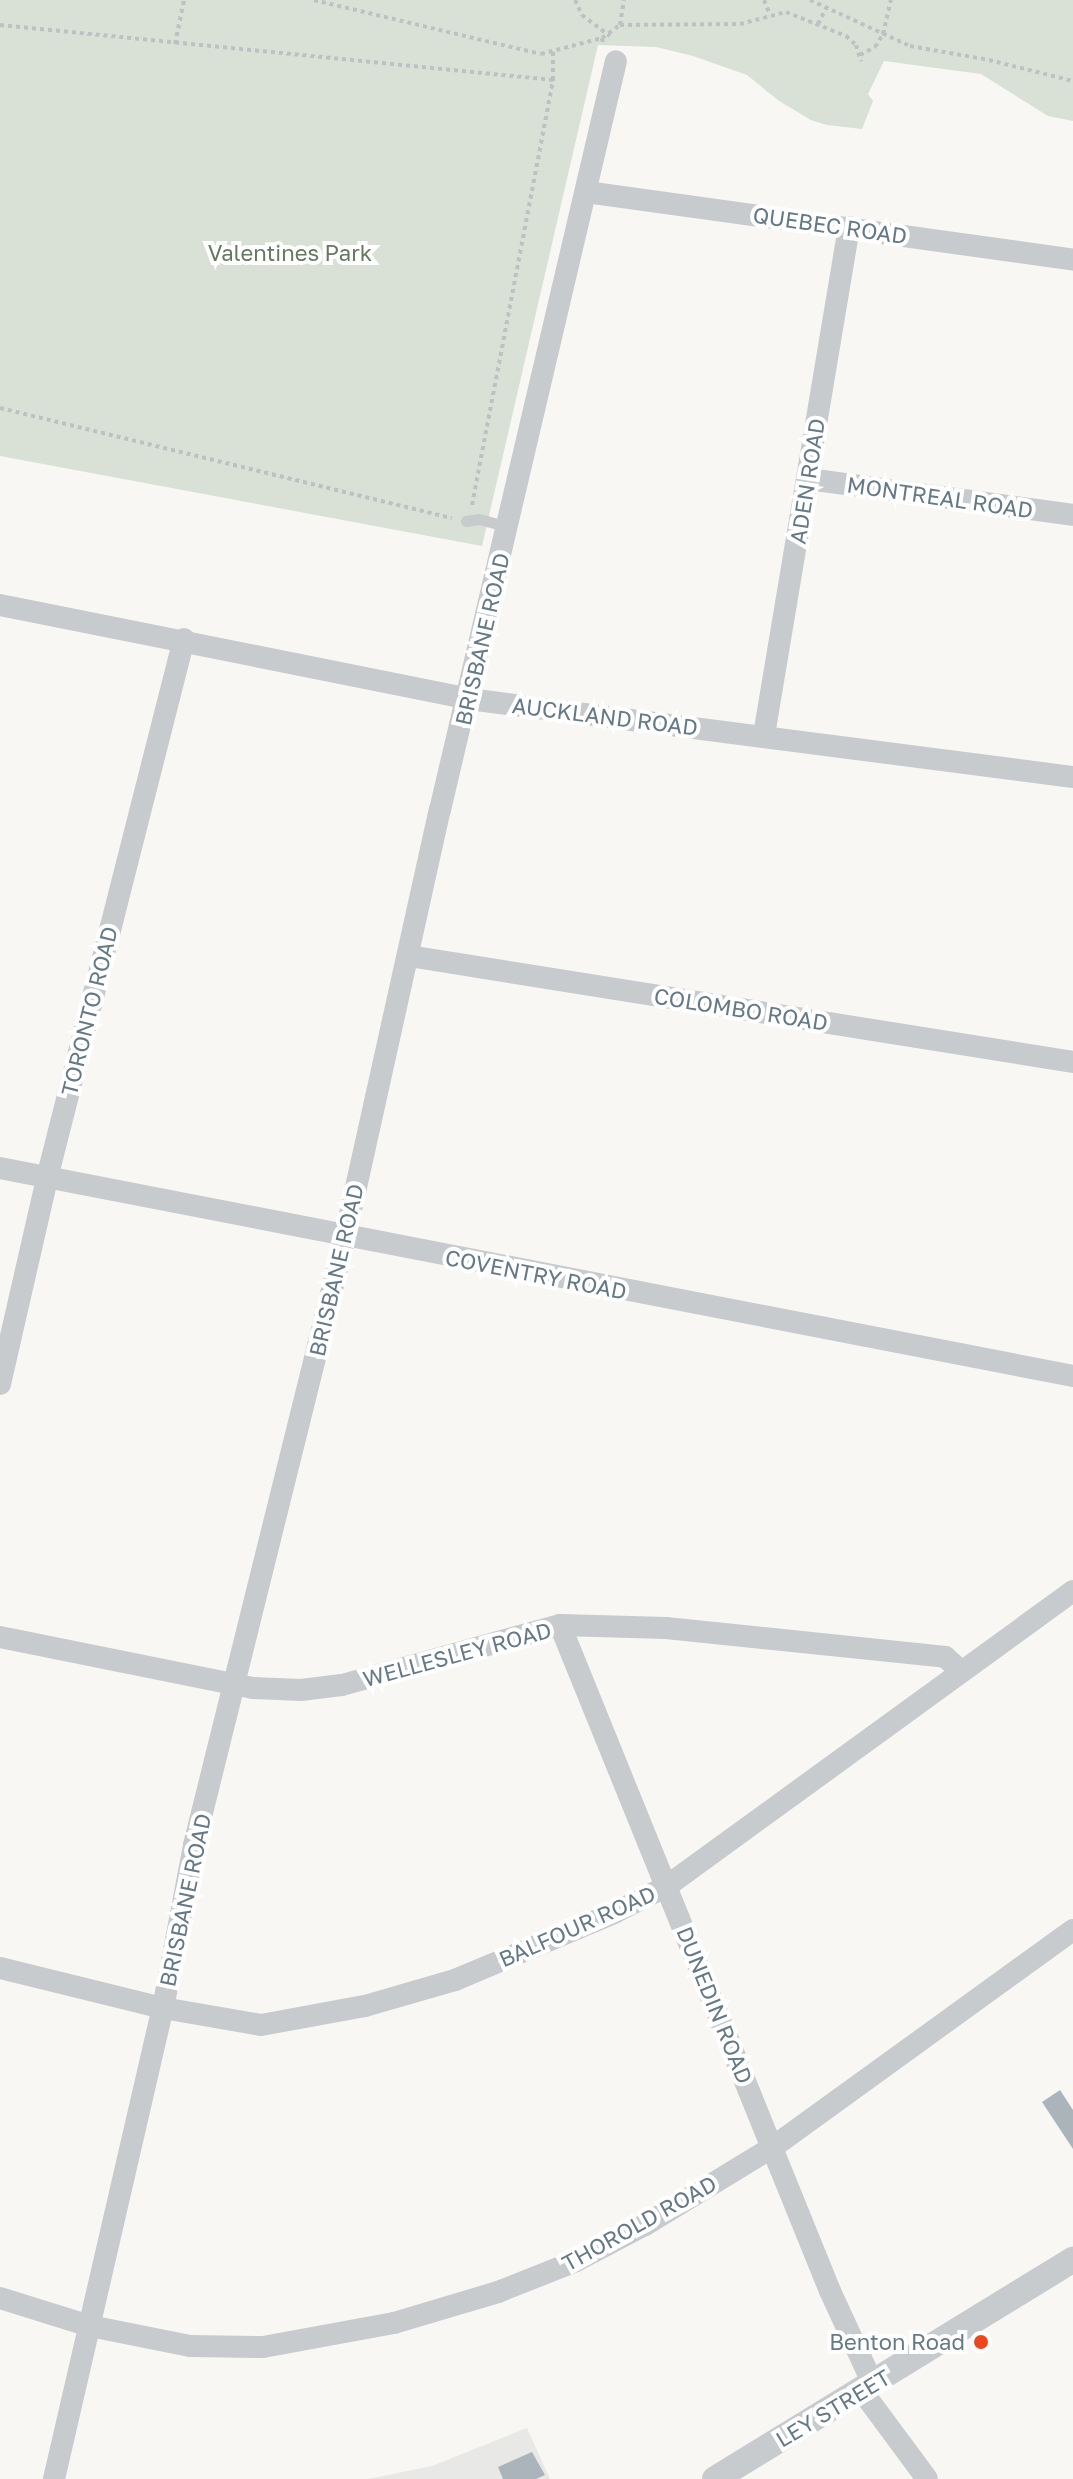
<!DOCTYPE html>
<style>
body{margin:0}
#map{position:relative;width:1073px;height:2479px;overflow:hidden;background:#f8f7f4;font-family:"Golos Text",sans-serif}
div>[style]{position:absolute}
.built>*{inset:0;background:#e8e9e7}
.green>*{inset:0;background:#d9e0d5}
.building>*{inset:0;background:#abb4ba}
.path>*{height:4px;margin-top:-2px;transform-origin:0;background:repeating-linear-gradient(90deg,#bec1c3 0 4px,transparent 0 8px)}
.service>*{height:11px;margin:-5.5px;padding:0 5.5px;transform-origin:5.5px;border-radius:5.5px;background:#c7cbce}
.minor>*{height:22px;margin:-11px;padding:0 11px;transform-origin:11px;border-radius:11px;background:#c7cbce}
.tertiary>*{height:26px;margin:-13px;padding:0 13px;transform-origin:13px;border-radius:13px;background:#c7cbce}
.dots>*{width:22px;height:22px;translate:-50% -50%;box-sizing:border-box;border:4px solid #fff;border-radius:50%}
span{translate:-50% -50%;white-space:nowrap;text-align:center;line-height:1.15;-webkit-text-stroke:8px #fff;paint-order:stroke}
.street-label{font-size:22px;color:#657987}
.park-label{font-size:22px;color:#667960}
.poi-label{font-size:22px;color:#657987}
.right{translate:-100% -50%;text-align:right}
</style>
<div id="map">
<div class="built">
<i style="clip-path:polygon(527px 2428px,550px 2479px,368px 2479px,432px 2466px)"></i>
</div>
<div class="green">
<i style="clip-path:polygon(0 0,1073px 0,1073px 121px,1048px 116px,981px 74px,884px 61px,868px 94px,873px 101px,862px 129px,827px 125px,811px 120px,779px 101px,747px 75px,693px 56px,656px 47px,598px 45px,482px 546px,0 456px)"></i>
</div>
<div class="building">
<i style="clip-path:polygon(1060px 2090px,1073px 2110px,1073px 2149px,1042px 2102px)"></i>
<i style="clip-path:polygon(532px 2452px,545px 2475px,536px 2479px,503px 2479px,498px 2467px)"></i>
</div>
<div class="path">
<i style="left:314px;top:0;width:233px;rotate:13.4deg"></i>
<i style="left:541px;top:54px;width:63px;rotate:-14.7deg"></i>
<i style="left:602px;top:38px;width:5px;rotate:79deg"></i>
<i style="left:575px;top:0;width:17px;rotate:65deg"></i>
<i style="left:582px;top:15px;width:35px;rotate:37deg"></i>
<i style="left:764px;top:0;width:16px;rotate:68deg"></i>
<i style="left:810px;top:0;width:110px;rotate:24.7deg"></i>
<i style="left:910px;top:46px;width:80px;rotate:10deg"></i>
<i style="left:989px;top:60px;width:87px;rotate:14deg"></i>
<i style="left:818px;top:24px;width:18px;rotate:-63deg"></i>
<i style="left:0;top:25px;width:556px;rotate:5.68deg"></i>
<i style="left:620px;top:25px;width:120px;rotate:-0.5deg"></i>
<i style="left:740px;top:24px;width:48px;rotate:-14.6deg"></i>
<i style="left:786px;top:12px;width:65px;rotate:21.8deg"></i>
<i style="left:846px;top:36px;width:13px;rotate:42deg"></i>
<i style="left:856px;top:45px;width:17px;rotate:73deg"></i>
<i style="left:602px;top:38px;width:22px;rotate:-36deg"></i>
<i style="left:620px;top:25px;width:25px;rotate:-81deg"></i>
<i style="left:175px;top:44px;width:45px;rotate:-78.4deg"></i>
<i style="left:860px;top:55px;width:17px;rotate:-28deg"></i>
<i style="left:875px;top:47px;width:15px;rotate:-58deg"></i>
<i style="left:883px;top:34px;width:35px;rotate:-77deg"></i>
<i style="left:0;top:408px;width:465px;rotate:13.7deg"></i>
<i style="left:472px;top:505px;width:433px;rotate:-79.2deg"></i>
<i style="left:553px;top:80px;width:29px;rotate:-90deg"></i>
</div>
<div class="service">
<i style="left:466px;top:521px;width:13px;rotate:-9deg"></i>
<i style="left:479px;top:519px;width:30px;rotate:15deg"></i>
</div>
<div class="minor">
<i style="left:586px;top:192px;width:492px;rotate:7.9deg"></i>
<i style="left:808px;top:479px;width:267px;rotate:7.7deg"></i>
<i style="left:0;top:605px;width:478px;rotate:11.3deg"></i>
<i style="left:469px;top:699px;width:609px;rotate:7.36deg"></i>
<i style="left:764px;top:735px;width:515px;rotate:-80.5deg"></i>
<i style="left:409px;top:956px;width:672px;rotate:9.07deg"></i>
<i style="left:0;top:1168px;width:1093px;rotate:10.97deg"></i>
<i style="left:0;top:1384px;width:211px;rotate:-77.1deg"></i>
<i style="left:47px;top:1178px;width:556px;rotate:-75.74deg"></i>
<i style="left:560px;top:1625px;width:719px;rotate:67.93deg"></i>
<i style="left:830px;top:2291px;width:102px;rotate:65.2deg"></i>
<i style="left:0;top:1637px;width:258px;rotate:11.4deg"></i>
<i style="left:253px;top:1688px;width:48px;rotate:2.4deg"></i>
<i style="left:301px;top:1690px;width:41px;rotate:-7deg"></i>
<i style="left:342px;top:1685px;width:226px;rotate:-15.4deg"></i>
<i style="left:560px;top:1625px;width:106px;rotate:1.6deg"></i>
<i style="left:666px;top:1628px;width:281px;rotate:5.9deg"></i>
<i style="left:945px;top:1657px;width:21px;rotate:41deg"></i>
<i style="left:0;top:1968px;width:168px;rotate:13.8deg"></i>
<i style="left:163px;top:2008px;width:99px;rotate:9.8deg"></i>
<i style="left:261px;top:2025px;width:106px;rotate:-10.4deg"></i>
<i style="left:365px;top:2006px;width:94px;rotate:-16.1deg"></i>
<i style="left:455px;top:1980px;width:173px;rotate:-22.8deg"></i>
<i style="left:614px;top:1913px;width:59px;rotate:-27deg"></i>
<i style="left:667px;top:1886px;width:502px;rotate:-36deg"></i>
<i style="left:0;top:2298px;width:94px;rotate:17.3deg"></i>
<i style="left:90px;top:2326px;width:102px;rotate:11.3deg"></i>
<i style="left:190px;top:2346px;width:73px;rotate:0.8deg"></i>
<i style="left:263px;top:2347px;width:133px;rotate:-10.4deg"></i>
<i style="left:394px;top:2323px;width:109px;rotate:-16.6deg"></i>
<i style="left:498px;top:2292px;width:84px;rotate:-21.7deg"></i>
<i style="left:576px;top:2261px;width:78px;rotate:-27.6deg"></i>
<i style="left:645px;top:2225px;width:150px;rotate:-31.4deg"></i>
<i style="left:773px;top:2147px;width:370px;rotate:-35.9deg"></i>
<i style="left:862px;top:2391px;width:109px;rotate:53.5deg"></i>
<i style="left:54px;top:2479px;width:483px;rotate:-77deg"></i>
<i style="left:163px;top:2008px;width:166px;rotate:-79.2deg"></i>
<i style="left:194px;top:1845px;width:626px;rotate:-76.05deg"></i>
<i style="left:345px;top:1237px;width:437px;rotate:-77.5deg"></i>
<i style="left:440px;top:810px;width:769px;rotate:-76.78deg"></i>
</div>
<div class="tertiary">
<i style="left:715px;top:2479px;width:420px;rotate:-31.5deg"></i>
</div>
<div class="dots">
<i style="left:981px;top:2342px;background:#ed471f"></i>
</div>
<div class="street-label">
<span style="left:830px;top:225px;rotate:8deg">QUEBEC ROAD</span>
<span style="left:807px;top:481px;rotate:-81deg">ADEN ROAD</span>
<span style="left:940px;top:497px;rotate:8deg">MONTREAL ROAD</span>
<span style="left:482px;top:639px;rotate:-77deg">BRISBANE ROAD</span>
<span style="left:605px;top:716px;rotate:7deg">AUCKLAND ROAD</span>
<span style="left:741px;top:1009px;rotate:9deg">COLOMBO ROAD</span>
<span style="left:89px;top:1011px;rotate:-76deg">TORONTO ROAD</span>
<span style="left:336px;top:1270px;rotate:-77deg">BRISBANE ROAD</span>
<span style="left:536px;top:1274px;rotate:11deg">COVENTRY ROAD</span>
<span style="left:457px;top:1654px;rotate:-15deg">WELLESLEY ROAD</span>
<span style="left:185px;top:1900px;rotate:-78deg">BRISBANE ROAD</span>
<span style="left:577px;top:1926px;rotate:-24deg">BALFOUR ROAD</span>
<span style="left:715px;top:2005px;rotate:68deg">DUNEDIN ROAD</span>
<span style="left:639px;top:2223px;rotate:-29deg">THOROLD ROAD</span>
<span style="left:833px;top:2408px;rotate:-31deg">LEY STREET</span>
</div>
<div class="park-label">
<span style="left:290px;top:253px">Valentines Park</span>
</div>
<div class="poi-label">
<span class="right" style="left:965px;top:2342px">Benton Road</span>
</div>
</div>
